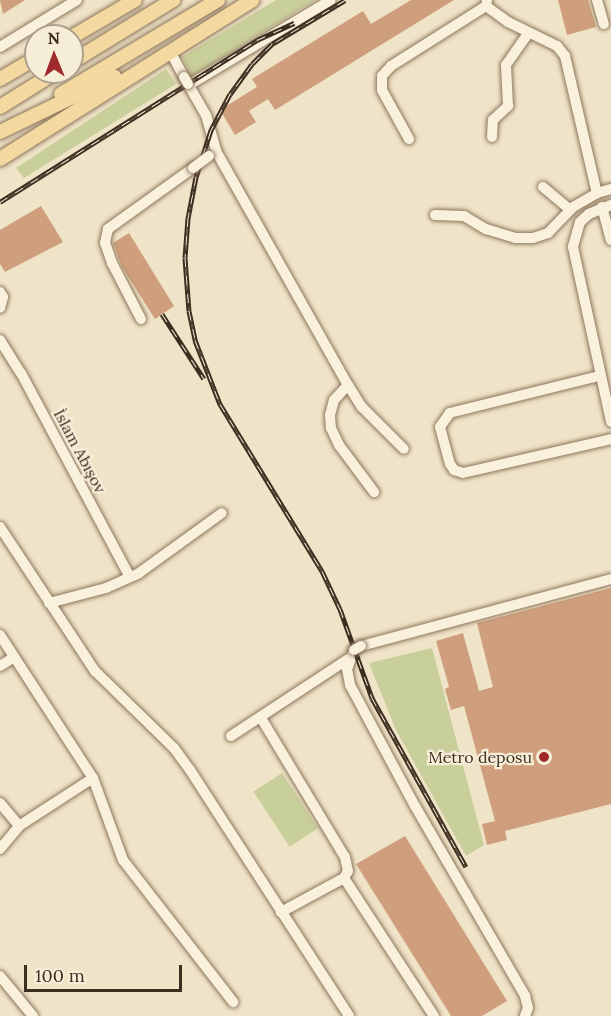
<!DOCTYPE html>
<meta charset="utf-8">
<style>
body{margin:0}
#map{position:relative;width:611px;height:1016px;overflow:hidden;background:#f0e4c8;font-family:Lora,serif}
div>[style]{position:absolute}
.green>*{inset:0;background:#c9cf9b;transform-origin:0 0}
.building>*{inset:0;background:#cf9f7d}
.roads{filter:drop-shadow(0 0 2px #8d765c) drop-shadow(0 0 2px #8d765c)}
.minor>*{height:10px;margin:-5px;padding:0 5px;transform-origin:5px;border-radius:5px;background:#faf1dc}
.major>*{height:14px;margin:-7px;padding:0 7px;transform-origin:7px;border-radius:7px;background:#f3d9a0}
.rail>*{height:5px;margin-top:-2.5px;transform-origin:0;background:repeating-linear-gradient(90deg,#f7eed8 0 9px,#3d2e20 0 18px);box-sizing:border-box;border-block:2px solid #3d2e20}
.bridges{filter:drop-shadow(0 0 2px #8d765c) drop-shadow(0 0 2px #8d765c)}
.minor-bridge>*{height:10px;margin:-5px;padding:0 5px;transform-origin:5px;border-radius:5px;background:#faf1dc}
.dots>*{width:16px;height:16px;translate:-50% -50%;box-sizing:border-box;border:3px solid #f7eed8;border-radius:50%}
span{translate:-50% -50%;white-space:nowrap;text-align:center;line-height:1.15;-webkit-text-stroke:4.5px #f7eed8;paint-order:stroke}
.street-label{font-size:16px;color:#3d2e20}
.poi-label{font-size:16px;color:#3d2e20}
.right{translate:-100% -50%;text-align:right}
.north{position:absolute;left:24px;top:24px;width:60px;height:60px;box-sizing:border-box;background:#f7eed8;border:2px solid #ada18e;border-radius:50%;rotate:359deg;font-size:16px;font-weight:700;line-height:24px;text-align:center;color:#3d2e20}
.north::after{content:'';display:block;margin:auto;width:21px;height:27px;background:#9e2a2b;clip-path:polygon(50% 0,100% 100%,50% 72%,0 100%)}
.scale{position:absolute;left:24px;top:965px;width:158px;height:27px;box-sizing:border-box;border:3px solid #3d2e20;border-top:0;padding-left:8px;font-size:18px;line-height:21px;white-space:nowrap;color:#3d2e20;-webkit-text-stroke:4px #f7eed8;paint-order:stroke}
</style>
<div id="map">
<div class="green">
<i style="clip-path:polygon(276px 0,315px 0,192px 76px,182px 57px)"></i>
<i style="clip-path:polygon(166px 69px,176px 84px,24px 178px,16px 168px)"></i>
<i style="clip-path:polygon(432px 648px,484px 845px,466px 856px,396px 730px,369px 663px)"></i>
<i style="left:282px;top:773px;width:66px;height:34px;rotate:57deg"></i>
</div>
<div class="building">
<i style="clip-path:polygon(0 0,25px 0,3px 14px)"></i>
<i style="clip-path:polygon(411px 0,454px 0,275px 110px,268px 99px,249px 111px,256px 122px,235px 135px,220px 110px,257px 87px,252px 79px,363px 11px,371px 24px)"></i>
<i style="clip-path:polygon(558px 0,588px 0,596px 27px,567px 35px)"></i>
<i style="clip-path:polygon(41px 206px,63px 242px,5px 272px,0 264px,0 230px)"></i>
<i style="clip-path:polygon(129px 233px,174px 306px,155px 319px,122px 267px,113px 243px)"></i>
<i style="clip-path:polygon(611px 588px,611px 804px,505px 831px,507px 840px,487px 845px,482px 824px,495px 821px,464px 706px,451px 710px,445px 689px,449px 687px,436px 641px,463px 633px,479px 691px,493px 687px,477px 623px)"></i>
<i style="clip-path:polygon(405px 836px,507px 1001px,482px 1016px,451px 1016px,356px 864px)"></i>
</div>
<div class="roads">
<div class="minor">
<i style="left:487px;top:0;width:6px;rotate:99deg"></i>
<i style="left:486px;top:6px;width:27px;rotate:36deg"></i>
<i style="left:508px;top:22px;width:55px;rotate:26.1deg"></i>
<i style="left:557px;top:46px;width:13px;rotate:51deg"></i>
<i style="left:565px;top:56px;width:141px;rotate:76.9deg"></i>
<i style="left:597px;top:193px;width:15px;rotate:-16deg"></i>
<i style="left:597px;top:0;width:25px;rotate:74deg"></i>
<i style="left:0;top:47px;width:90px;rotate:-31.4deg"></i>
<i style="left:170px;top:51px;width:30px;rotate:62deg"></i>
<i style="left:188px;top:84px;width:36px;rotate:60deg"></i>
<i style="left:206px;top:115px;width:37px;rotate:74deg"></i>
<i style="left:216px;top:151px;width:269px;rotate:60.6deg"></i>
<i style="left:348px;top:385px;width:26px;rotate:58deg"></i>
<i style="left:362px;top:407px;width:59px;rotate:45deg"></i>
<i style="left:189px;top:85px;width:165px;rotate:-30.9deg"></i>
<i style="left:492px;top:137px;width:17px;rotate:-87deg"></i>
<i style="left:493px;top:120px;width:21px;rotate:-43deg"></i>
<i style="left:508px;top:106px;width:41px;rotate:-92.8deg"></i>
<i style="left:506px;top:65px;width:38px;rotate:-55deg"></i>
<i style="left:409px;top:139px;width:56px;rotate:-118.9deg"></i>
<i style="left:382px;top:90px;width:14px;rotate:-90deg"></i>
<i style="left:382px;top:76px;width:13px;rotate:-48deg"></i>
<i style="left:391px;top:66px;width:112px;rotate:-32.3deg"></i>
<i style="left:543px;top:187px;width:35px;rotate:40deg"></i>
<i style="left:611px;top:205px;width:24px;rotate:158deg"></i>
<i style="left:589px;top:214px;width:12px;rotate:138deg"></i>
<i style="left:580px;top:222px;width:26px;rotate:106deg"></i>
<i style="left:573px;top:247px;width:179px;rotate:77.7deg"></i>
<i style="left:602px;top:207px;width:34px;rotate:75deg"></i>
<i style="left:435px;top:215px;width:29px;rotate:2deg"></i>
<i style="left:464px;top:216px;width:26px;rotate:31deg"></i>
<i style="left:486px;top:229px;width:30px;rotate:17deg"></i>
<i style="left:515px;top:238px;width:18px"></i>
<i style="left:533px;top:238px;width:16px;rotate:-18deg"></i>
<i style="left:548px;top:233px;width:36px;rotate:-46deg"></i>
<i style="left:573px;top:207px;width:28px;rotate:-30deg"></i>
<i style="left:0;top:292px;width:6px;rotate:59deg"></i>
<i style="left:3px;top:297px;width:11px;rotate:105deg"></i>
<i style="left:141px;top:319px;width:63px;rotate:-117.4deg"></i>
<i style="left:112px;top:263px;width:21px;rotate:-109deg"></i>
<i style="left:105px;top:243px;width:14px;rotate:-78deg"></i>
<i style="left:108px;top:229px;width:105px;rotate:-35.7deg"></i>
<i style="left:0;top:340px;width:39px;rotate:58deg"></i>
<i style="left:21px;top:373px;width:231px;rotate:61.9deg"></i>
<i style="left:599px;top:376px;width:154px;rotate:166.1deg"></i>
<i style="left:450px;top:413px;width:17px;rotate:126deg"></i>
<i style="left:440px;top:427px;width:38px;rotate:75deg"></i>
<i style="left:450px;top:464px;width:7px;rotate:56deg"></i>
<i style="left:454px;top:470px;width:9px;rotate:18deg"></i>
<i style="left:463px;top:473px;width:152px;rotate:-12.9deg"></i>
<i style="left:348px;top:385px;width:21px;rotate:133deg"></i>
<i style="left:334px;top:400px;width:16px;rotate:105deg"></i>
<i style="left:330px;top:415px;width:13px;rotate:86deg"></i>
<i style="left:331px;top:428px;width:19px;rotate:65deg"></i>
<i style="left:339px;top:445px;width:59px;rotate:53.3deg"></i>
<i style="left:0;top:527px;width:173px;rotate:56.6deg"></i>
<i style="left:95px;top:671px;width:110px;rotate:44.3deg"></i>
<i style="left:174px;top:748px;width:27px;rotate:54deg"></i>
<i style="left:190px;top:770px;width:293px;rotate:57.1deg"></i>
<i style="left:49px;top:603px;width:59px;rotate:-14.7deg"></i>
<i style="left:106px;top:588px;width:36px;rotate:-24deg"></i>
<i style="left:139px;top:573px;width:102px;rotate:-35.9deg"></i>
<i style="left:0;top:635px;width:171px;rotate:57deg"></i>
<i style="left:361px;top:646px;width:259px;rotate:-15deg"></i>
<i style="left:354px;top:650px;width:20px;rotate:110deg"></i>
<i style="left:347px;top:669px;width:16px;rotate:79deg"></i>
<i style="left:350px;top:685px;width:137px;rotate:61.8deg"></i>
<i style="left:415px;top:806px;width:220px;rotate:59.9deg"></i>
<i style="left:525px;top:996px;width:12px;rotate:76deg"></i>
<i style="left:528px;top:1008px;width:9px;rotate:111deg"></i>
<i style="left:0;top:666px;width:15px;rotate:-32deg"></i>
<i style="left:261px;top:718px;width:162px;rotate:58.9deg"></i>
<i style="left:345px;top:857px;width:14px;rotate:78deg"></i>
<i style="left:348px;top:871px;width:8px;rotate:120deg"></i>
<i style="left:344px;top:878px;width:72px;rotate:151.6deg"></i>
<i style="left:231px;top:736px;width:140px;rotate:-33.3deg"></i>
<i style="left:0;top:803px;width:30px;rotate:50deg"></i>
<i style="left:19px;top:826px;width:88px;rotate:-33deg"></i>
<i style="left:93px;top:778px;width:87px;rotate:69.9deg"></i>
<i style="left:123px;top:860px;width:180px;rotate:52.2deg"></i>
<i style="left:0;top:849px;width:30px;rotate:-50deg"></i>
<i style="left:344px;top:878px;width:165px;rotate:56.9deg"></i>
<i style="left:0;top:976px;width:52px;rotate:50.5deg"></i>
</div>
<div class="major">
<i style="left:72px;top:37px;width:73px;rotate:-30.4deg"></i>
<i style="left:72px;top:62px;width:119px;rotate:-31.5deg"></i>
<i style="left:0;top:79px;width:42px;rotate:-30.3deg"></i>
<i style="left:61px;top:94px;width:183px;rotate:-30.9deg"></i>
<i style="left:0;top:107px;width:66px;rotate:-32deg"></i>
<i style="left:0;top:132px;width:127px;rotate:-25.8deg"></i>
<i style="left:0;top:159px;width:298px;rotate:-32.2deg"></i>
</div>
</div>
<div class="rail">
<i style="left:345px;top:0;width:85px;rotate:148.9deg"></i>
<i style="left:272px;top:44px;width:28px;rotate:135deg"></i>
<i style="left:252px;top:64px;width:37px;rotate:126deg"></i>
<i style="left:230px;top:94px;width:41px;rotate:117.8deg"></i>
<i style="left:211px;top:130px;width:49px;rotate:107.7deg"></i>
<i style="left:196px;top:177px;width:42px;rotate:101deg"></i>
<i style="left:188px;top:218px;width:40px;rotate:94.3deg"></i>
<i style="left:185px;top:258px;width:53px;rotate:85.7deg"></i>
<i style="left:189px;top:311px;width:30px;rotate:78deg"></i>
<i style="left:195px;top:340px;width:69px;rotate:68.7deg"></i>
<i style="left:220px;top:404px;width:196px;rotate:58.6deg"></i>
<i style="left:322px;top:571px;width:42px;rotate:64.7deg"></i>
<i style="left:340px;top:609px;width:95px;rotate:70.2deg"></i>
<i style="left:372px;top:698px;width:193px;rotate:60.9deg"></i>
<i style="left:0;top:202px;width:304px;rotate:-32.2deg"></i>
<i style="left:257px;top:40px;width:41px;rotate:-24.7deg"></i>
<i style="left:162px;top:314px;width:77px;rotate:57.1deg"></i>
</div>
<div class="bridges">
<div class="minor-bridge">
<i style="left:184px;top:77px;width:8px;rotate:60deg"></i>
<i style="left:193px;top:168px;width:20px;rotate:-37deg"></i>
<i style="left:354px;top:650px;width:8px;rotate:-30deg"></i>
</div>
</div>
<div class="dots">
<i style="left:544px;top:757px;background:#9e2a2b"></i>
</div>
<div class="street-label">
<span style="left:80px;top:451px;rotate:62deg">İslam Abışov</span>
</div>
<div class="poi-label">
<span class="right" style="left:532px;top:757px">Metro deposu</span>
</div>
<div class="north">N</div>
<div class="scale">100 m</div>
</div>
